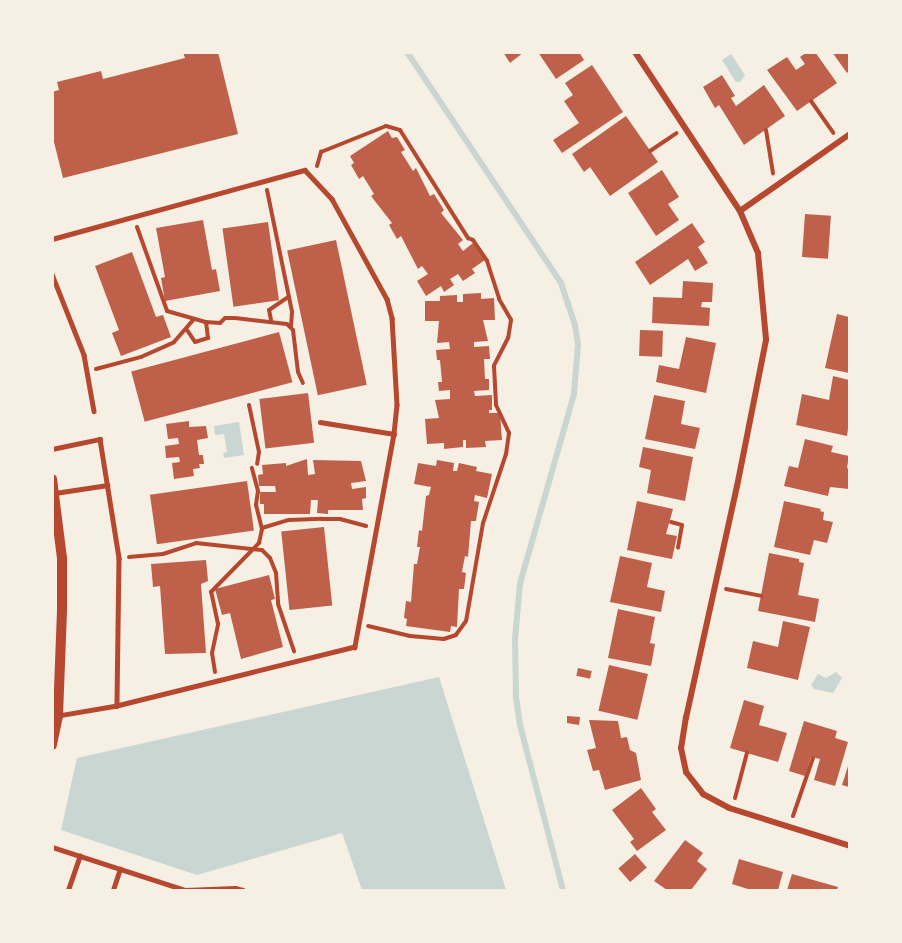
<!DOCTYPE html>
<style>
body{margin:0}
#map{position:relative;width:902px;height:943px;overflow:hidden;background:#f6efe4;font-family:"Noto Serif",serif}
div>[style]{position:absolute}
.water>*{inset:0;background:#c9d6d2}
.stream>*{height:6px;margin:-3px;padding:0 3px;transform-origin:3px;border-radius:3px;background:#c9d6d2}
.building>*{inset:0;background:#bf614a;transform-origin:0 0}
.path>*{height:4px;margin:-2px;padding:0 2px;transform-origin:2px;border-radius:2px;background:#b5482f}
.service>*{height:4.5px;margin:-2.25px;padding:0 2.25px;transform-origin:2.25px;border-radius:2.25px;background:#b5482f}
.minor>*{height:6px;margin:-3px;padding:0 3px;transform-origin:3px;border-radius:3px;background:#b5482f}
.tertiary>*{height:10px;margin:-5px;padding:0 5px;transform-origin:5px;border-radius:5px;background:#b5482f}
span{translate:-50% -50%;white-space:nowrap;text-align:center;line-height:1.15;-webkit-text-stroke:6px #f6efe4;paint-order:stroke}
.frame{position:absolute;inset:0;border:54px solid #f6efe4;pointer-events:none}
</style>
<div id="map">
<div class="water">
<i style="clip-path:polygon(731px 54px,745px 75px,740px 82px,736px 82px,722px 60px)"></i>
<i style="clip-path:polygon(239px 422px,244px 455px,224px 458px,223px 453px,227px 452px,224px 434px,215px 435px,214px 426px)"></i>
<i style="clip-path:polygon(836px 672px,842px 678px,833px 693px,814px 689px,811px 685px,818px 674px,826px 678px)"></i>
<i style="clip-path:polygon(439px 677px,506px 890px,362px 890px,342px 833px,197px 875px,61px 830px,77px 758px)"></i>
</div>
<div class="stream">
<i style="left:407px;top:52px;width:278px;rotate:56.3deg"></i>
<i style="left:561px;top:283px;width:44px;rotate:71.6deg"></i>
<i style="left:575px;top:325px;width:20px;rotate:81deg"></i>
<i style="left:578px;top:345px;width:49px;rotate:94.7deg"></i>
<i style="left:574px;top:394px;width:198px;rotate:105.9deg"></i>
<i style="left:520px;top:584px;width:55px;rotate:95.2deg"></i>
<i style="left:515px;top:639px;width:58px;rotate:89deg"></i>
<i style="left:516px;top:697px;width:28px;rotate:82deg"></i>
<i style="left:520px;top:725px;width:171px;rotate:75.4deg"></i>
</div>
<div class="building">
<i style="clip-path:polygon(183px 52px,218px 52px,238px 134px,63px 178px,52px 134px,52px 92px,59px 90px,57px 82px,101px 71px,103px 79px,185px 58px)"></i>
<i style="clip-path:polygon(503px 52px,524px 52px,510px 63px)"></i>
<i style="clip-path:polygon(538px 52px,579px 52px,584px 60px,556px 79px)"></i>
<i style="clip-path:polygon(807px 52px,815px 52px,837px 83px,797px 111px,767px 70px,787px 57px,796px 70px,805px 64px,800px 57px)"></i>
<i style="clip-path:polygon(832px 52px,849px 52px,849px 71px,847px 73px)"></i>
<i style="clip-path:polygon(592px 65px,623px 112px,562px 153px,553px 140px,579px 123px,564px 101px,573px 95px,565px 83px)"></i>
<i style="clip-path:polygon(722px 75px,735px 96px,731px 98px,736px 106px,764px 85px,785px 116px,744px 145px,719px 105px,715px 108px,703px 87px)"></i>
<i style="clip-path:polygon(626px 116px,658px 162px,610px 196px,590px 167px,584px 172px,572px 154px)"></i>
<i style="clip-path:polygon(388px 131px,392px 138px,397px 137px,405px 150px,401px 152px,413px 171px,416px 168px,430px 196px,434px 194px,444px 210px,441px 213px,463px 240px,458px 244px,463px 251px,473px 243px,485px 260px,472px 269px,475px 273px,463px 281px,458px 274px,450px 279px,454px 285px,444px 292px,441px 286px,426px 296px,417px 281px,428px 274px,422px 266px,418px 269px,401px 236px,397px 239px,389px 225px,392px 223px,371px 196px,374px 194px,363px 176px,359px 179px,351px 165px,354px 163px,350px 156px)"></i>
<i style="clip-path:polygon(662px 170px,679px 197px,668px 204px,679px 220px,656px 236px,628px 193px)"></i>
<i style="left:805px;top:214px;width:26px;height:43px;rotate:4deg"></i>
<i style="clip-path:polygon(203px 220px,212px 270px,216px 269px,220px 291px,165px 301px,161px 278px,165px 277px,156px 228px)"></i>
<i style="left:268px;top:222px;width:79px;height:46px;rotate:82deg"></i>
<i style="clip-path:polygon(692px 223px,705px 242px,698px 247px,708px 263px,695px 271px,688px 259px,650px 285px,635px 262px)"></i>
<i style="left:336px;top:240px;width:148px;height:50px;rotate:78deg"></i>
<i style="clip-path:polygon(132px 252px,156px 317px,163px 315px,171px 337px,121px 356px,112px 333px,119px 330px,95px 266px)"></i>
<i style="clip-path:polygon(683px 281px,713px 283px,712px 302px,702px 302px,701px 307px,710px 308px,709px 326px,652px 323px,653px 297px,682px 298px)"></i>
<i style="clip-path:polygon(481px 293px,481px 299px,494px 298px,495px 320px,483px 320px,488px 341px,474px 342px,474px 347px,489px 346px,490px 359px,484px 359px,485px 379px,489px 379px,489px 390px,474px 391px,475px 396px,492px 395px,492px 410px,489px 410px,489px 413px,500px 413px,502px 440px,485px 441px,486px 447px,466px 448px,466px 440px,463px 440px,463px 447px,444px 449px,444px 443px,427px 444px,425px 419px,439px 418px,435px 400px,450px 399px,450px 390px,439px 391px,438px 382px,442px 382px,440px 360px,437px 360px,436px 350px,450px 349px,449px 342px,437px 343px,439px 321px,425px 321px,425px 301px,440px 301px,440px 296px,457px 295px,457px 302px,463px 302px,463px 294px)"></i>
<i style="clip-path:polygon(837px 314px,849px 317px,849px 373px,825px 368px)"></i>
<i style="left:640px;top:330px;width:23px;height:26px;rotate:2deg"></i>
<i style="left:279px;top:332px;width:52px;height:153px;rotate:75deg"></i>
<i style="clip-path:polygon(686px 337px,716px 343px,706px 393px,656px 382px,659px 365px,679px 369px)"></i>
<i style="clip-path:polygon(833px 376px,849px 380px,849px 422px,847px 436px,796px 425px,802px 394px,829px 400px)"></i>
<i style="left:308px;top:393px;width:50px;height:49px;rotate:83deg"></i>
<i style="clip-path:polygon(654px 395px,685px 401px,681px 424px,700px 428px,695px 449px,645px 439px)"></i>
<i style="clip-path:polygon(189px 421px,189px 427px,206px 426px,208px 438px,197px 440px,199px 455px,203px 455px,204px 464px,199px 464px,200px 468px,193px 469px,194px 476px,174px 479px,172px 463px,180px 462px,179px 457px,166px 458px,165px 446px,179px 444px,178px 438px,168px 439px,166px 424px)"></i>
<i style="clip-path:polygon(805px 439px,833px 446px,831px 452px,849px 456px,847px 468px,849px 469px,849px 489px,830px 487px,828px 496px,784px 486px,789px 466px,798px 468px)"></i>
<i style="clip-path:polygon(643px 447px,693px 457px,685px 501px,647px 493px,651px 470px,639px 467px)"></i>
<i style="clip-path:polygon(307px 459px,308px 475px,315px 474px,313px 460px,361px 461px,366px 481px,351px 483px,352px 489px,366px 487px,366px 498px,362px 499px,363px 510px,328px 510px,328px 514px,317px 513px,318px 500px,311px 500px,310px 514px,264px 514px,264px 504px,260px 504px,260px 492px,276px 492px,275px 486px,259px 486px,258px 475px,263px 474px,262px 465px,286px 463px,286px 466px)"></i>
<i style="clip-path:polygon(437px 460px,454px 463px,453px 471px,457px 471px,459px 463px,477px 467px,476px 471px,492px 474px,487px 498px,475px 495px,474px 501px,479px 502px,476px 521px,471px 521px,468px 557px,465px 556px,462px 572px,466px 573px,464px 589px,459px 589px,457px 627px,451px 626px,450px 632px,406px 626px,407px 619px,404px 618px,406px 601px,411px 602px,414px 564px,417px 564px,420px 547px,417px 547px,419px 530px,422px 531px,426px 496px,429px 495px,431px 487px,414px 484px,418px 463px,436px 466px)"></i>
<i style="left:247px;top:481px;width:50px;height:98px;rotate:82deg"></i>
<i style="clip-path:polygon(637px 501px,673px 509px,666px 534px,677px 536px,672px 559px,627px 550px)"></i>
<i style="clip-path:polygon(784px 501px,821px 509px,820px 511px,824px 512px,823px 520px,833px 522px,827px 543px,814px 540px,810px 555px,774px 547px)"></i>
<i style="left:324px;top:527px;width:79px;height:43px;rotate:84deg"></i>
<i style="clip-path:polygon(769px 553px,799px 559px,799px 562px,804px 563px,798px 595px,819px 599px,815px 622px,758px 611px)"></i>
<i style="clip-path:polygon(620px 556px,652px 563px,647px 587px,665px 591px,661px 612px,610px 602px)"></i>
<i style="clip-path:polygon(206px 560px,208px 581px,201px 584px,206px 653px,165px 654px,160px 586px,153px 587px,151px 564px)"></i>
<i style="clip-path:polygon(269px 575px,275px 599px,271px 600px,283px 647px,241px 659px,230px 613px,222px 615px,215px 589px)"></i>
<i style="clip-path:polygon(618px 609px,655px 617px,650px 643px,655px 644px,651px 666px,608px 658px)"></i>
<i style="clip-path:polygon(783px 621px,810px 627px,798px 680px,747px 668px,753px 641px,778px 647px)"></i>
<i style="left:609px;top:665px;width:40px;height:47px;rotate:13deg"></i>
<i style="left:578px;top:668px;width:14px;height:8px;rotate:12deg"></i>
<i style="clip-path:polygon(744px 700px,764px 706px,759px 725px,787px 733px,778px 762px,730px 748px)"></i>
<i style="clip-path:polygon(567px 716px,580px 717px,579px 725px,567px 723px)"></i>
<i style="clip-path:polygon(589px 720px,618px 721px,621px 738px,627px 737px,630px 750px,636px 753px,641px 780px,605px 790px,599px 770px,593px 771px,587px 750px,596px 748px)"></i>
<i style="clip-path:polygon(804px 721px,837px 731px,835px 738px,848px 742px,835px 786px,814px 780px,820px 759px,811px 757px,805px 776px,789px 771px)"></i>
<i style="clip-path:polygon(849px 763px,849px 787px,842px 785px)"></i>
<i style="clip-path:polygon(641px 788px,656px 809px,652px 812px,666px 830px,637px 851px,630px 842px,634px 839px,612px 810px)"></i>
<i style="clip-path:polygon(685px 840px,703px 853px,697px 861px,707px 869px,691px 890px,667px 890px,654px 881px)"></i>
<i style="left:635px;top:854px;width:18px;height:22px;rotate:49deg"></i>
<i style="clip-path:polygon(739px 859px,783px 872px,778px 890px,751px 890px,732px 884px)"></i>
<i style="clip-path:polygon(792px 874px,838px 887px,837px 890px,787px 890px)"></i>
</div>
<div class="path">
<i style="left:811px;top:101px;width:39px;rotate:55deg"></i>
<i style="left:766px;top:130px;width:44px;rotate:80.8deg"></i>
<i style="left:650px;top:151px;width:32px;rotate:-34deg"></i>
<i style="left:317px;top:166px;width:15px;rotate:-74deg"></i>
<i style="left:321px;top:152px;width:70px;rotate:-21.8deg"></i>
<i style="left:386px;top:126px;width:15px;rotate:16deg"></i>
<i style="left:400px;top:130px;width:128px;rotate:57.8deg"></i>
<i style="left:468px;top:238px;width:5px;rotate:22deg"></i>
<i style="left:473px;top:240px;width:25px;rotate:56deg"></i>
<i style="left:487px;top:261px;width:40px;rotate:72deg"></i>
<i style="left:499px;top:299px;width:24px;rotate:60deg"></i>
<i style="left:511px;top:320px;width:18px;rotate:99deg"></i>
<i style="left:508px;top:338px;width:31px;rotate:117deg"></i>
<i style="left:494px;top:366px;width:39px;rotate:87deg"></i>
<i style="left:496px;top:405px;width:31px;rotate:65deg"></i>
<i style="left:509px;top:433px;width:21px;rotate:98deg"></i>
<i style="left:506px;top:454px;width:73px;rotate:108.4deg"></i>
<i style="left:483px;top:523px;width:99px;rotate:99.8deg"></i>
<i style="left:466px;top:621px;width:17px;rotate:126deg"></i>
<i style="left:456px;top:635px;width:13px;rotate:162deg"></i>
<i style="left:444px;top:639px;width:34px;rotate:-175deg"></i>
<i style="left:410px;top:636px;width:43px;rotate:-166.6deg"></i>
<i style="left:267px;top:190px;width:125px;rotate:78.4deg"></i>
<i style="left:292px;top:312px;width:15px;rotate:94deg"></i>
<i style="left:137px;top:227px;width:89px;rotate:70.3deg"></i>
<i style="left:167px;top:311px;width:40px;rotate:16deg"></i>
<i style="left:205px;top:322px;width:15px;rotate:4deg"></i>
<i style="left:220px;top:323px;width:7px;rotate:-45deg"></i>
<i style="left:225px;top:318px;width:10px"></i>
<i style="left:235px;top:318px;width:52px;rotate:6.6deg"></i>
<i style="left:287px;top:324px;width:8px;rotate:45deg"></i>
<i style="left:293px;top:330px;width:42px;rotate:83.2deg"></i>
<i style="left:298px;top:372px;width:12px;rotate:66deg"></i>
<i style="left:271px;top:320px;width:10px;rotate:-101deg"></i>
<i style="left:269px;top:310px;width:23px;rotate:-34deg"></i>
<i style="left:187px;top:330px;width:14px;rotate:56deg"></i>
<i style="left:195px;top:342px;width:14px;rotate:-17deg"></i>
<i style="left:208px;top:338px;width:16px;rotate:-97deg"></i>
<i style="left:96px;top:369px;width:47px;rotate:-14.9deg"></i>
<i style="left:141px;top:357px;width:36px;rotate:-24deg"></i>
<i style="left:174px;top:342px;width:29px;rotate:-49deg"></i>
<i style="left:249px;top:405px;width:48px;rotate:78deg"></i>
<i style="left:259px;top:452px;width:12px;rotate:99deg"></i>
<i style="left:671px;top:522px;width:11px;rotate:15deg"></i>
<i style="left:682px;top:525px;width:23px;rotate:100deg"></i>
<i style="left:262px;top:528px;width:28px;rotate:-17deg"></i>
<i style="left:289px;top:520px;width:33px;rotate:-2deg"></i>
<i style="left:322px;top:519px;width:18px"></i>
<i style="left:340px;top:519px;width:27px;rotate:15deg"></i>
<i style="left:129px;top:557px;width:34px;rotate:-5deg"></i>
<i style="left:163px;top:554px;width:35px;rotate:-18deg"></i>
<i style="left:196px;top:543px;width:66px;rotate:6.1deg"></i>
<i style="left:262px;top:550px;width:11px;rotate:45deg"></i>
<i style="left:270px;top:558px;width:16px;rotate:68deg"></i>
<i style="left:276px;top:573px;width:31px;rotate:86deg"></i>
<i style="left:278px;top:604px;width:50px;rotate:71.2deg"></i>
<i style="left:726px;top:589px;width:36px;rotate:11deg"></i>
<i style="left:215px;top:672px;width:19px;rotate:-99deg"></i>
<i style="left:212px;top:653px;width:30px;rotate:-78deg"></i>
<i style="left:218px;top:624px;width:33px;rotate:-102deg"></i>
<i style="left:211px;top:592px;width:69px;rotate:-45.6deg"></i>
<i style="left:259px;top:543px;width:14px;rotate:-78deg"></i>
<i style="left:262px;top:529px;width:25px;rotate:-104deg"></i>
<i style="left:256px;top:505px;width:14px;rotate:-82deg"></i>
<i style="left:258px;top:491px;width:24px;rotate:-105deg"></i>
<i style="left:735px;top:798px;width:47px;rotate:-75.1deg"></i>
<i style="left:793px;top:816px;width:61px;rotate:-71deg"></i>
</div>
<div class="service">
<i style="left:52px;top:239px;width:262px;rotate:-15.3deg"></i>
<i style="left:305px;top:170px;width:40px;rotate:47deg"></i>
<i style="left:332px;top:199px;width:114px;rotate:61.2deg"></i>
<i style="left:387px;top:299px;width:20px;rotate:75deg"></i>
<i style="left:392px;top:318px;width:87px;rotate:86.7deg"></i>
<i style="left:397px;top:405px;width:29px;rotate:96deg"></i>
<i style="left:394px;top:434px;width:217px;rotate:100.4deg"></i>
<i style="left:355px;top:647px;width:245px;rotate:166.1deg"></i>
<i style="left:117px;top:706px;width:60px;rotate:170.4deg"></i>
<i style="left:52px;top:274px;width:87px;rotate:68.4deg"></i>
<i style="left:84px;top:355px;width:57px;rotate:79.9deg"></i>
<i style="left:320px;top:422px;width:75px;rotate:9.2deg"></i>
<i style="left:52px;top:449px;width:49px;rotate:-11.8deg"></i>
<i style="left:100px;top:439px;width:121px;rotate:80.9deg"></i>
<i style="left:119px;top:558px;width:148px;rotate:90.8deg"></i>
<i style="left:55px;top:493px;width:53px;rotate:-8.7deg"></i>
<i style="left:52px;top:847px;width:140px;rotate:17.9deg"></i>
<i style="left:185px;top:890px;width:50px;rotate:-2.3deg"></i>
<i style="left:235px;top:888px;width:8px;rotate:14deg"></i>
<i style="left:68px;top:890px;width:36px;rotate:-71deg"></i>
<i style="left:113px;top:890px;width:22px;rotate:-72deg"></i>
</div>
<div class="minor">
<i style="left:635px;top:52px;width:191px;rotate:56.6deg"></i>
<i style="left:740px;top:211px;width:46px;rotate:66.8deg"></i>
<i style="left:758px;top:253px;width:87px;rotate:84.7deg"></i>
<i style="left:766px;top:340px;width:149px;rotate:101.2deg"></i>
<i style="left:737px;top:486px;width:237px;rotate:102.4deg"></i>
<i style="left:686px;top:717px;width:31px;rotate:99deg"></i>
<i style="left:681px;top:748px;width:25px;rotate:78deg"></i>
<i style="left:686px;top:772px;width:28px;rotate:52deg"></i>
<i style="left:703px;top:794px;width:30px;rotate:28deg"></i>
<i style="left:729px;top:808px;width:127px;rotate:17.4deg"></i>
<i style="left:740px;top:211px;width:134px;rotate:-35deg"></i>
</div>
<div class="tertiary">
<i style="left:52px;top:479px;width:80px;rotate:82.8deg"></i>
<i style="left:62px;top:558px;width:53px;rotate:90deg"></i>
<i style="left:62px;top:611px;width:105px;rotate:92.2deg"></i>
<i style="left:58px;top:716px;width:30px;rotate:102deg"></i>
</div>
<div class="frame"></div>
</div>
